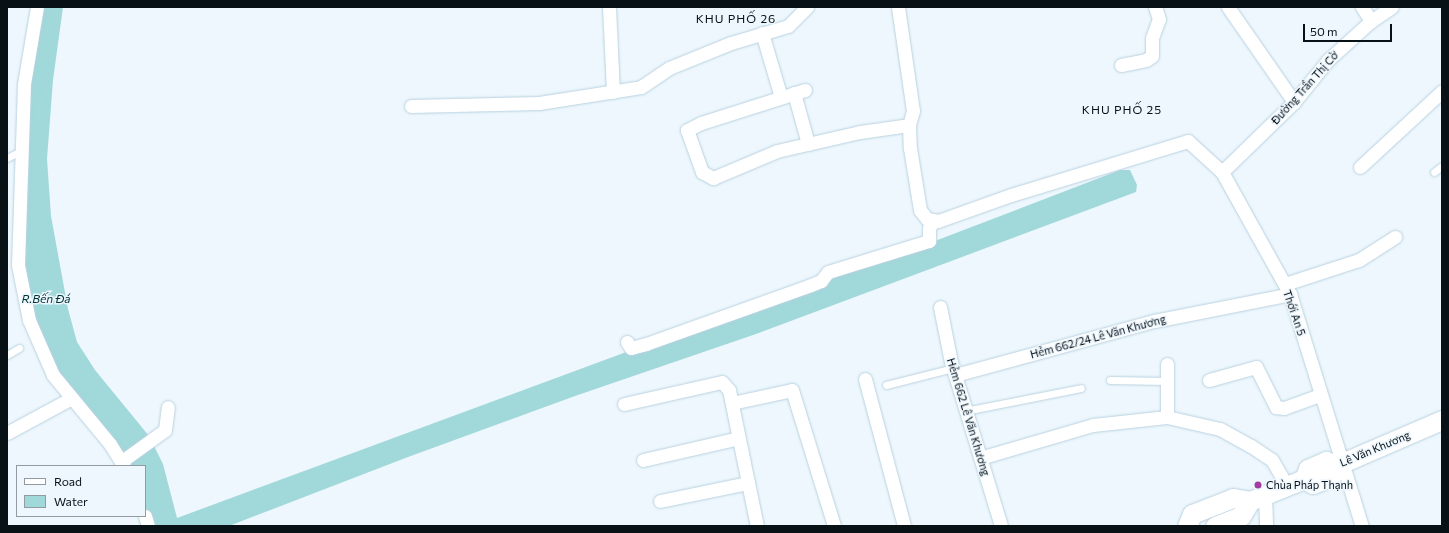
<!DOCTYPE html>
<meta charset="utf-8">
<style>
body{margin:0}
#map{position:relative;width:1449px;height:533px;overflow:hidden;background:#edf7fd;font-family:Commissioner,sans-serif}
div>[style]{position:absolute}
.water>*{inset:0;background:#a1d8da}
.roads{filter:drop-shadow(0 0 1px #b9d1e0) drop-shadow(0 0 1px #b9d1e0)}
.lane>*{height:7px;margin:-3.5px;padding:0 3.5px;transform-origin:3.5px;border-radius:3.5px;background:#fff}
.street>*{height:13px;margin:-6.5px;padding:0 6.5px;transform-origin:6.5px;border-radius:6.5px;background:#fff}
.secondary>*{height:19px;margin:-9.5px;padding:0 9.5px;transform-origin:9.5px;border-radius:9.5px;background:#fff}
.dots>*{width:11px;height:11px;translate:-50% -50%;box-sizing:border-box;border:2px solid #edf7fd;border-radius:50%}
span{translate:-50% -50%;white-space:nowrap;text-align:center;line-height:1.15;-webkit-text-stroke:3px #edf7fd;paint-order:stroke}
.street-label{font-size:11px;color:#081116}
.poi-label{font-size:11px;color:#081116}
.left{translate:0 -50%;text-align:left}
.neighbourhood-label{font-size:12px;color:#081116;letter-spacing:1px}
.water-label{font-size:12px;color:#003638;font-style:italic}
.frame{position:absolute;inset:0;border:8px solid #081116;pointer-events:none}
.legend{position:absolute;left:16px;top:465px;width:130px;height:52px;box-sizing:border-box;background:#edf7fd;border:1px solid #919ba1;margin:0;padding:5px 7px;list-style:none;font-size:12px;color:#081116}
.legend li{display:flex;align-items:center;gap:8px;height:20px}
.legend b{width:20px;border:1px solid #919ba1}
.scale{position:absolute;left:1303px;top:24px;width:89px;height:18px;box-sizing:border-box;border:2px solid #081116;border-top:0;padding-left:5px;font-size:12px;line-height:14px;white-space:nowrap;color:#081116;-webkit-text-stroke:3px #edf7fd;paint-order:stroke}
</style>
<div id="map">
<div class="water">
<i style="clip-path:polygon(31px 7px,63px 7px,53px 80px,47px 159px,51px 216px,68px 309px,77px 342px,95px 370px,149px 436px,163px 464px,177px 518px,675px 334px,888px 259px,1120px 170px,1130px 170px,1137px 185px,1136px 192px,756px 334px,575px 396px,408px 457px,229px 526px,150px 526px,145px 509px,145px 466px,128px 466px,53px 372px,23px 284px)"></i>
</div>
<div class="roads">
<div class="lane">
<i style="left:7px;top:158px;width:16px;rotate:-27deg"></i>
<i style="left:1434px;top:172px;width:10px;rotate:-37deg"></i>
<i style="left:7px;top:355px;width:14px;rotate:-30deg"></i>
<i style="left:1110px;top:380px;width:57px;rotate:1deg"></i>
<i style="left:886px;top:385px;width:69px;rotate:-14.2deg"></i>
<i style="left:965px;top:411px;width:118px;rotate:-11.2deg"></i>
</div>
<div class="street">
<i style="left:37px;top:7px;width:78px;rotate:99.6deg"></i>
<i style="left:24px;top:84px;width:181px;rotate:91.9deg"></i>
<i style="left:18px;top:265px;width:56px;rotate:78.7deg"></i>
<i style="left:29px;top:320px;width:60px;rotate:66.4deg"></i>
<i style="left:53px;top:375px;width:89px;rotate:50.4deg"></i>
<i style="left:110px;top:444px;width:26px;rotate:58deg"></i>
<i style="left:609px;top:7px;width:85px;rotate:87.3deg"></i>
<i style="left:898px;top:7px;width:105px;rotate:81.8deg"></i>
<i style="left:913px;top:111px;width:15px;rotate:106deg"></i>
<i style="left:909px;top:125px;width:23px;rotate:88deg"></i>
<i style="left:910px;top:148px;width:63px;rotate:80.8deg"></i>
<i style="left:920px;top:210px;width:11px;rotate:52deg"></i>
<i style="left:927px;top:219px;width:11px;rotate:10deg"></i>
<i style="left:938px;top:221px;width:77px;rotate:-19.6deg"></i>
<i style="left:1011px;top:195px;width:185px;rotate:-17deg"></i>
<i style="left:1188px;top:141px;width:46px;rotate:42.4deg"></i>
<i style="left:1222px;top:172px;width:140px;rotate:60.9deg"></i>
<i style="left:1290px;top:294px;width:243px;rotate:72.8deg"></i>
<i style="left:1228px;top:7px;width:116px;rotate:55.2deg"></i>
<i style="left:1362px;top:7px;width:17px;rotate:57deg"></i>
<i style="left:762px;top:33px;width:67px;rotate:73.5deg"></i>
<i style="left:1121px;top:65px;width:25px;rotate:-11deg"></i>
<i style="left:1146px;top:60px;width:7px;rotate:-34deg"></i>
<i style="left:1152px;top:56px;width:18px;rotate:-90deg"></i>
<i style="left:1152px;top:38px;width:20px;rotate:-70deg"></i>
<i style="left:1159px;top:19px;width:13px;rotate:-108deg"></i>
<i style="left:805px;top:90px;width:109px;rotate:162.4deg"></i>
<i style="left:701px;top:123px;width:16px;rotate:153deg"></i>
<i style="left:687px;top:130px;width:45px;rotate:70.3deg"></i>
<i style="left:702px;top:172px;width:13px;rotate:29deg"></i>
<i style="left:713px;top:178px;width:69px;rotate:-22.9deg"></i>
<i style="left:777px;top:151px;width:85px;rotate:-12.9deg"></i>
<i style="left:860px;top:132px;width:49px;rotate:-8.1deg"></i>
<i style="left:794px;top:93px;width:53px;rotate:74.6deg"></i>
<i style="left:411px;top:106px;width:128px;rotate:-1.3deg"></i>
<i style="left:539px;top:103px;width:103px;rotate:-8.9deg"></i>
<i style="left:641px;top:87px;width:34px;rotate:-34deg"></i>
<i style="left:669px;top:68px;width:67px;rotate:-22deg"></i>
<i style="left:731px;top:43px;width:59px;rotate:-16.6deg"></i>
<i style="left:788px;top:26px;width:27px;rotate:-45deg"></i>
<i style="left:1360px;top:167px;width:112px;rotate:-42.8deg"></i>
<i style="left:1222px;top:172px;width:100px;rotate:-44.2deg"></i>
<i style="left:1294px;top:102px;width:54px;rotate:-51deg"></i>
<i style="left:1328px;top:60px;width:58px;rotate:-42.2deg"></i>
<i style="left:1371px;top:21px;width:25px;rotate:-34deg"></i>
<i style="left:1285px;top:284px;width:78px;rotate:-18deg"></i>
<i style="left:1359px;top:260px;width:43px;rotate:-32.6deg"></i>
<i style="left:940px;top:307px;width:56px;rotate:78.7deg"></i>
<i style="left:951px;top:362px;width:171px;rotate:73deg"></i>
<i style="left:627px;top:342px;width:7px;rotate:56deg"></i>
<i style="left:631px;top:348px;width:16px;rotate:-15deg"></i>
<i style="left:646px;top:344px;width:175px;rotate:-19.7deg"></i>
<i style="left:811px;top:285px;width:11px;rotate:-22deg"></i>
<i style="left:821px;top:281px;width:11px;rotate:-52deg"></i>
<i style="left:828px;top:272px;width:106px;rotate:-17.1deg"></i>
<i style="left:929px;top:241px;width:13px;rotate:-90deg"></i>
<i style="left:929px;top:228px;width:9px;rotate:-58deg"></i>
<i style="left:1167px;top:364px;width:53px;rotate:90deg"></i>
<i style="left:1167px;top:417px;width:54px;rotate:12.8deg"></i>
<i style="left:1220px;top:429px;width:35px;rotate:29deg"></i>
<i style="left:1251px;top:446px;width:25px;rotate:34deg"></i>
<i style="left:1272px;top:460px;width:30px;rotate:60deg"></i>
<i style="left:955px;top:375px;width:206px;rotate:-15.2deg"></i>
<i style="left:1154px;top:321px;width:139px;rotate:-11.2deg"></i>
<i style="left:865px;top:379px;width:152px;rotate:75.1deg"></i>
<i style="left:1209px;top:380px;width:49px;rotate:-15.5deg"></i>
<i style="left:1256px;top:367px;width:45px;rotate:63.4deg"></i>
<i style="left:1276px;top:407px;width:8px;rotate:7deg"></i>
<i style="left:1284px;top:408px;width:38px;rotate:-20deg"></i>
<i style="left:732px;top:403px;width:61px;rotate:-12.2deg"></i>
<i style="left:792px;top:390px;width:142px;rotate:72.8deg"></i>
<i style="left:624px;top:404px;width:100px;rotate:-12.7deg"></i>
<i style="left:722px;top:382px;width:11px;rotate:49deg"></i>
<i style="left:729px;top:390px;width:139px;rotate:78.4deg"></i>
<i style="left:7px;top:433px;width:72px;rotate:-28.4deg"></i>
<i style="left:980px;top:458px;width:118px;rotate:-16.3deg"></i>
<i style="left:1093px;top:425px;width:74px;rotate:-6.2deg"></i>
<i style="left:643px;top:460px;width:98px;rotate:-12.9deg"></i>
<i style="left:122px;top:461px;width:53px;rotate:-35.8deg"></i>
<i style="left:165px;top:430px;width:23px;rotate:-83deg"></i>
<i style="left:1265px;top:495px;width:31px;rotate:88deg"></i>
<i style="left:660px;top:501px;width:90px;rotate:-11.6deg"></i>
<i style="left:145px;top:516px;width:10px;rotate:73deg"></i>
</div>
<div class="secondary">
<i style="left:1335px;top:466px;width:116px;rotate:-23.3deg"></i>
<i style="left:1304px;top:479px;width:10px;rotate:29deg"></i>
<i style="left:1313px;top:484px;width:19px;rotate:-21deg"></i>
<i style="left:1331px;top:477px;width:12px;rotate:-70deg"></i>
<i style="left:1187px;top:526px;width:13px;rotate:-67deg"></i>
<i style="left:1192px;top:514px;width:44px;rotate:-21.3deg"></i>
<i style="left:1233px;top:498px;width:17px;rotate:10deg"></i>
<i style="left:1250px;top:501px;width:58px;rotate:-22.2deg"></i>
<i style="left:1304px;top:479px;width:11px;rotate:-68deg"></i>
<i style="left:1308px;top:469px;width:20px;rotate:-24deg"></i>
<i style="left:1326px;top:461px;width:10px;rotate:29deg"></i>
<i style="left:1215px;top:526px;width:28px;rotate:-21deg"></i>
<i style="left:1241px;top:516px;width:17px;rotate:-59deg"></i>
</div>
</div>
<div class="dots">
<i style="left:1258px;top:485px;background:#a03ca2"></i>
</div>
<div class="street-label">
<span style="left:1305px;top:88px;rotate:-48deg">Đường Trần Thị Cờ</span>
<span style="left:1294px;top:313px;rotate:71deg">Thới An 5</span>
<span style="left:1098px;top:337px;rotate:-15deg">Hẻm 662/24 Lê Văn Khương</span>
<span style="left:968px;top:417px;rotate:73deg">Hẻm 662 Lê Văn Khương</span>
<span style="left:1375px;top:449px;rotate:-23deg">Lê Văn Khương</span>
</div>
<div class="poi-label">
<span class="left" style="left:1266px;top:485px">Chùa Pháp Thạnh</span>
</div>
<div class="neighbourhood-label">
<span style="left:736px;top:19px">KHU PHỐ 26</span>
<span style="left:1122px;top:110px">KHU PHỐ 25</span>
</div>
<div class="water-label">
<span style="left:46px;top:299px">R.Bến Đá</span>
</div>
<div class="frame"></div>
<ul class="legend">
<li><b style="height:5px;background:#fff"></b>Road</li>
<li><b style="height:11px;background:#a1d8da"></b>Water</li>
</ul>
<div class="scale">50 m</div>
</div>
